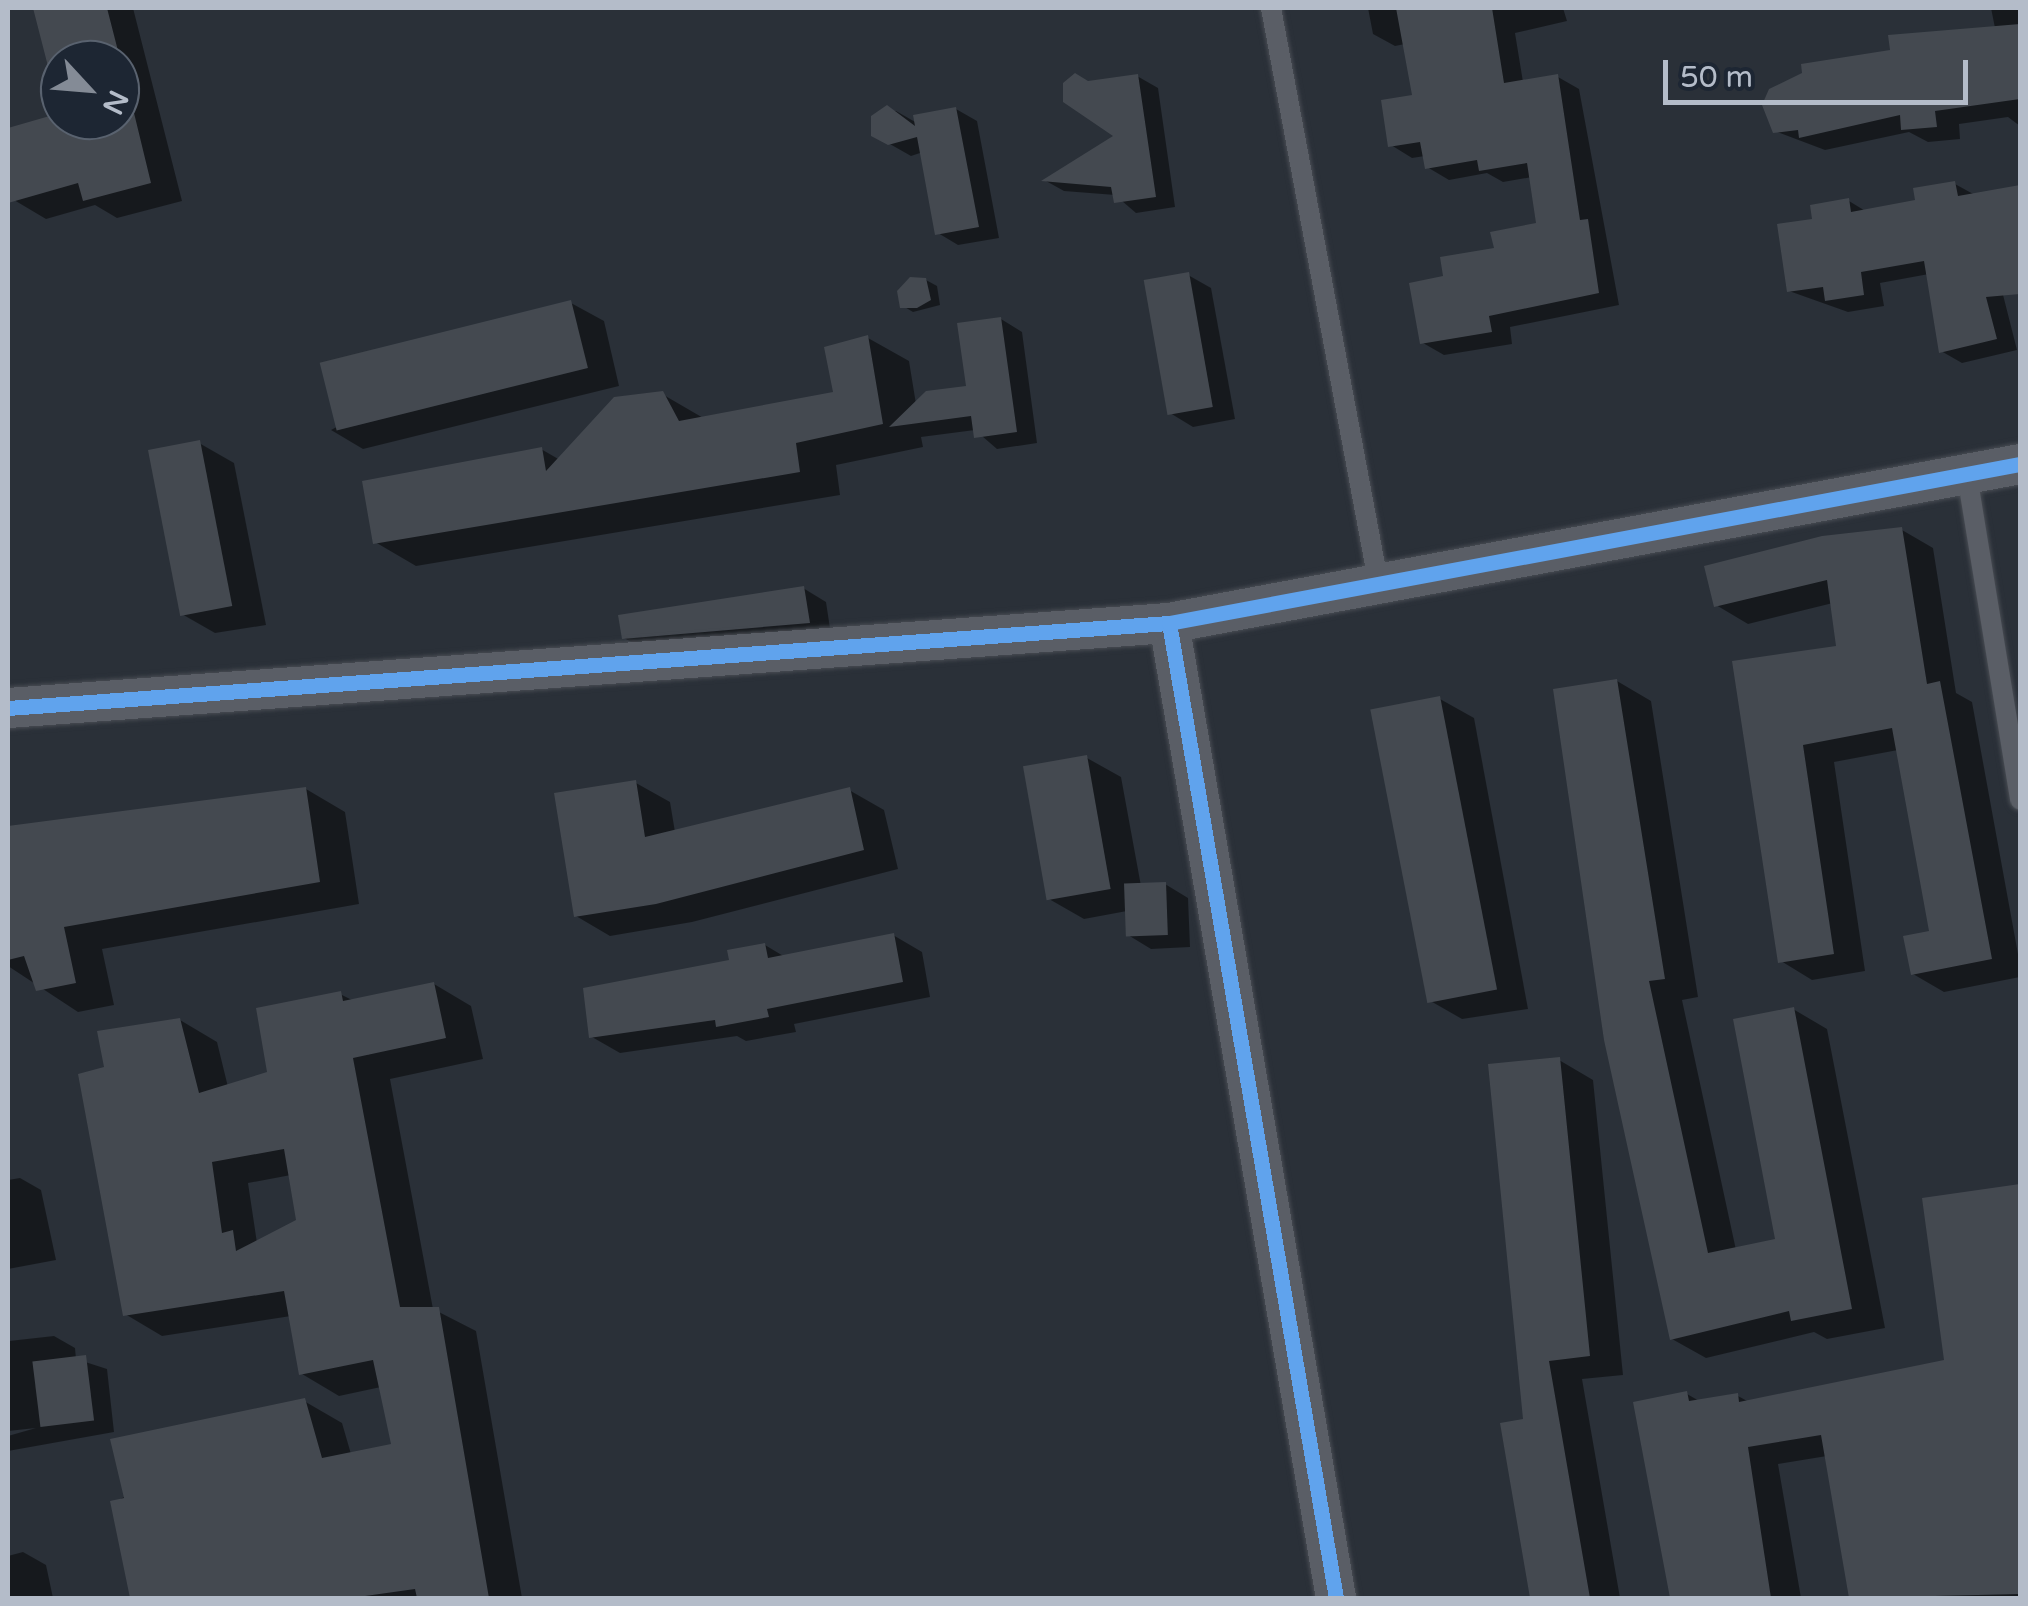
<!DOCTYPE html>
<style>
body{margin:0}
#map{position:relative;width:2028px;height:1606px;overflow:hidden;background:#2a3038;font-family:"Varela Round",sans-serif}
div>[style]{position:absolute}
.shadow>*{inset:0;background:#0007}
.building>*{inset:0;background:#444950;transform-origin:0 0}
.roads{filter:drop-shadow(0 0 2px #484c53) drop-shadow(0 0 2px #484c53)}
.service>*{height:20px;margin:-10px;padding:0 10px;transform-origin:10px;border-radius:10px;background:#5a5e66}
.minor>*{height:40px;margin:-20px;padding:0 20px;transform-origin:20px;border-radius:20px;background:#5a5e66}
.cycleway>*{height:15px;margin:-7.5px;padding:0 7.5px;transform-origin:7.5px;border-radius:7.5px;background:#60a3ed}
span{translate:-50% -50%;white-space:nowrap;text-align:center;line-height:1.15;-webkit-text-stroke:8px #1d2633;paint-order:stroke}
.frame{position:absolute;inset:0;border:10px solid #b4bcc9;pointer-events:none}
.north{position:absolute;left:40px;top:40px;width:100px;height:100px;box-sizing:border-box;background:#1d2633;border:2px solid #59626f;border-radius:50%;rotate:116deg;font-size:28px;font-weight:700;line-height:40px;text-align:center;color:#b4bcc9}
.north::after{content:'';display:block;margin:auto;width:35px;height:45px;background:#848b96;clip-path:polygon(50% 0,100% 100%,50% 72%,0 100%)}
.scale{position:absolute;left:1663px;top:60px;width:305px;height:45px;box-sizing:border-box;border:5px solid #b4bcc9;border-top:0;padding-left:12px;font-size:30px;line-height:35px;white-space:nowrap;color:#b4bcc9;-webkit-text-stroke:8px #1d2633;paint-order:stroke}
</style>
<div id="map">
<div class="shadow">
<i style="clip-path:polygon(36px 8px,133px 8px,182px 201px,117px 218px,95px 205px,46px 219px,14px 200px,8px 130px,60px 116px,120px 120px,120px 60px,60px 60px,60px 103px)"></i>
<i style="clip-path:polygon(1368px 8px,1563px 8px,1567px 21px,1515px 33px,1523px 82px,1558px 77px,1579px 89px,1619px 305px,1510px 327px,1512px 344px,1444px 355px,1423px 343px,1446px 278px,1539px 225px,1532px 177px,1503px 182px,1487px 173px,1449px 180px,1427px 167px,1425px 156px,1412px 158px,1391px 145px,1415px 97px,1405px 44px,1395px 46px,1373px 34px)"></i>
<i style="clip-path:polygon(1991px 8px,2020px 8px,2020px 126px,2008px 117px,1959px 124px,1960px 139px,1928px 142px,1909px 132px,1825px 150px,1775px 131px,1892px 52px,1995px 28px)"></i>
<i style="clip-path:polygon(1137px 76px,1158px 88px,1175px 207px,1136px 213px,1115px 195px,1064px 191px,1046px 181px,1118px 136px,1089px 84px)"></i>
<i style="clip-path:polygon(956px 109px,977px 121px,999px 238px,958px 245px,938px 233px,923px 152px,911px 156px,874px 135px,879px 111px,896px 111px,917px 123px)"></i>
<i style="clip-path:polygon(1955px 184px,1975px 195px,2020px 187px,2020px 270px,1998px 275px,2017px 350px,1962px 363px,1941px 351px,1929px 274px,1880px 283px,1884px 306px,1848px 312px,1789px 291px,1815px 221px,1849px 201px,1867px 212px,1917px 202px)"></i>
<i style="clip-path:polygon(1188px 275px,1211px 288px,1235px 419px,1193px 427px,1170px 413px)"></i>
<i style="clip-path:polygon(926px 280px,937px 286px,940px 305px,913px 312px,903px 306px,904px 284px)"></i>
<i style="clip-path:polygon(571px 303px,604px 321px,619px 386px,363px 449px,331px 430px)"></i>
<i style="clip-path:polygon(1001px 319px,1022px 332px,1037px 443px,997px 449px,975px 430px,921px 437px,923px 447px,836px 465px,840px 495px,416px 566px,375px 542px,541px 449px,560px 460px,662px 394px,705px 419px,836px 394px,868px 338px,909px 361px,916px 404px,969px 388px)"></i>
<i style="clip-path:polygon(199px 443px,234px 463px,266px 625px,215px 633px,180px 613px)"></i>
<i style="clip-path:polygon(1902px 530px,1933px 548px,1956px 693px,1972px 702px,2020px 965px,2020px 977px,1944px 992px,1913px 974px,1932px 933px,1898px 750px,1834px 762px,1865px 971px,1812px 980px,1781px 961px,1735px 663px,1839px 648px,1833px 603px,1748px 624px,1716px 605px)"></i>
<i style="clip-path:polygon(803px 588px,826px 602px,831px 635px,647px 651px,624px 638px)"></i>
<i style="clip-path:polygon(1617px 681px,1651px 701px,1698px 997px,1682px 1000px,1736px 1250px,1778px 1241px,1793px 1009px,1827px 1029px,1885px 1328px,1827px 1339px,1814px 1332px,1706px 1358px,1672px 1339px)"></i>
<i style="clip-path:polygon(1440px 699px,1474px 718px,1528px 1009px,1462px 1019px,1427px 999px)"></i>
<i style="clip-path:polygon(1087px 758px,1121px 777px,1141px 886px,1165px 884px,1188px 898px,1190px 947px,1151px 949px,1128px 935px,1127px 911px,1084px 919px,1049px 899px)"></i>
<i style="clip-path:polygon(636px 783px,670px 802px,675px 832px,849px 790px,884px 810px,898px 869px,692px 922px,610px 936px,576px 916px)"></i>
<i style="clip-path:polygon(306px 789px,345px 812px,359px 904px,102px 949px,114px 1005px,78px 1012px,8px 966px,8px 828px)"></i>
<i style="clip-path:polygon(893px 935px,922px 952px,930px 997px,794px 1024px,796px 1032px,746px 1041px,737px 1036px,620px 1053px,592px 1037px,765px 945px,785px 957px)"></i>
<i style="clip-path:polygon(evenodd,434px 984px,471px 1006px,483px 1059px,390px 1079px,433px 1309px,476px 1331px,522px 1598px,132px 1598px,113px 1503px,304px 1401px,342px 1423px,351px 1454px,394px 1446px,381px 1387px,339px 1396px,302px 1374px,291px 1316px,162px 1336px,125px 1314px,107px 1069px,180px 1020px,217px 1042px,228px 1087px,270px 1074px,340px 994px,354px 1001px,434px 984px,291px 1175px,299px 1222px,257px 1243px,248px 1183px,291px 1175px)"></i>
<i style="clip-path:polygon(1559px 1060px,1593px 1080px,1623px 1375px,1582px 1379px,1620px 1598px,1533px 1598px,1503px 1425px,1525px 1421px)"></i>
<i style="clip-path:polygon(20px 1178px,41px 1190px,56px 1260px,8px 1269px,8px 1180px)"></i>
<i style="clip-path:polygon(2020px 1187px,2020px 1598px,1852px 1598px,1827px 1456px,1778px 1464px,1801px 1598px,1673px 1598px,1636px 1404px,1687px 1394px,1701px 1402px,1738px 1396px,1749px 1402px,1947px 1362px,1925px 1200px)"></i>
<i style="clip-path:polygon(8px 1335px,9px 1341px,54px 1336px,75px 1348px,76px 1359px,107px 1369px,114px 1432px,8px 1451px,8px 1436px,36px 1428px,8px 1431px)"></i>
<i style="clip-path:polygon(23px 1552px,46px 1565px,53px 1598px,8px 1598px,8px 1556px)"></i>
</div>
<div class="building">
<i style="clip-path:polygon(33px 8px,107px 8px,135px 117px,151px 183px,83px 201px,78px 183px,8px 203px,8px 128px,60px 113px,60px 120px,120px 120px,120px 60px,60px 60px,60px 113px)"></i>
<i style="clip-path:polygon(1396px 8px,1492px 8px,1504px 83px,1558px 74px,1580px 220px,1588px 219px,1599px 293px,1489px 316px,1492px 332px,1420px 344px,1409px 283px,1443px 276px,1440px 257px,1494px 248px,1490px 232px,1536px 223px,1527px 163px,1479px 171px,1477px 160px,1425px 169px,1420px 142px,1388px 147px,1381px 100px,1412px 95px)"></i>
<i style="clip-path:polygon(2020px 24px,2020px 99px,1935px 111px,1937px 127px,1901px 130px,1900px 115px,1799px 138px,1798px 130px,1773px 133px,1762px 105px,1769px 89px,1802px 73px,1801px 64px,1890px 50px,1888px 35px)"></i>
<i style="clip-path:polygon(1075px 73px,1088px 81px,1138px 74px,1156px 197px,1114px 203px,1111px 187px,1041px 181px,1113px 136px,1063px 102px,1063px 83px)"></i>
<i style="clip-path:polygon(887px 105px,915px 126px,913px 115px,956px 107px,979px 227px,935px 235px,917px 137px,888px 145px,871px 136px,871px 116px)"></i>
<i style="clip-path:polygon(1955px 181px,1958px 196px,2020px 185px,2020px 294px,1986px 297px,1997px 339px,1939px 353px,1924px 261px,1861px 272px,1864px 295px,1825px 301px,1823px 287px,1787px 292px,1777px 224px,1812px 219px,1810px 205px,1849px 198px,1851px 212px,1915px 200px,1913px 188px)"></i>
<i style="left:1189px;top:272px;width:137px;height:46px;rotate:80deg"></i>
<i style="clip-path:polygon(910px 277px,926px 278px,931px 300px,917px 308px,900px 308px,897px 291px)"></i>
<i style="left:571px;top:300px;width:70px;height:259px;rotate:76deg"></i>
<i style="clip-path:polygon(1001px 317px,1017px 432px,974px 438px,971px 416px,889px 427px,926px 391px,966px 386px,957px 323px)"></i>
<i style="clip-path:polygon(868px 335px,883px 424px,796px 443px,800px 472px,373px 544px,362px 481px,542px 447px,546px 471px,614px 397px,663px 391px,679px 421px,833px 392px,824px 347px)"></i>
<i style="left:200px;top:440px;width:169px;height:53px;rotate:79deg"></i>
<i style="clip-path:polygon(1902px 527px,1927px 684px,1940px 681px,1992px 959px,1911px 975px,1903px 936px,1929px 931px,1892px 728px,1803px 745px,1834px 954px,1778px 963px,1732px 661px,1836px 646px,1827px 580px,1714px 607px,1704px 566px,1822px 536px)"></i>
<i style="clip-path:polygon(804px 586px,810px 623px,622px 639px,618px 615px)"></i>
<i style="clip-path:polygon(1617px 679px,1665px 979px,1649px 981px,1708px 1253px,1775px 1239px,1733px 1019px,1794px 1007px,1852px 1309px,1791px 1321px,1789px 1311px,1670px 1340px,1604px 1040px,1553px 689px)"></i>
<i style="left:1440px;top:696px;width:299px;height:71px;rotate:79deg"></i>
<i style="left:1087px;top:755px;width:136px;height:65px;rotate:80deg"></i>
<i style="clip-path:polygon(636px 780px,645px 837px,850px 787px,864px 850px,656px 904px,574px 917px,554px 793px)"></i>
<i style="clip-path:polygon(306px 787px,320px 882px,64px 927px,76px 983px,36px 991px,24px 956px,8px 960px,8px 826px)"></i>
<i style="left:1166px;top:882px;width:53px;height:42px;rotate:88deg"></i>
<i style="clip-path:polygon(894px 933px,903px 982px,767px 1009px,769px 1017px,716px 1027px,715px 1020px,589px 1038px,583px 988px,729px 960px,727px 950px,765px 943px,768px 958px)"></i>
<i style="clip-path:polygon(evenodd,434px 982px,446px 1038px,353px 1058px,400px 1307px,439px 1307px,489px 1598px,417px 1598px,415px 1589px,351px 1598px,130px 1598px,110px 1501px,124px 1498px,110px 1439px,305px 1398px,322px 1458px,391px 1444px,373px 1360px,299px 1375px,284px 1291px,123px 1316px,78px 1074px,104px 1067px,97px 1031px,180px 1018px,199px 1093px,267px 1072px,256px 1008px,341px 991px,343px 1001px,434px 982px,284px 1149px,296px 1220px,236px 1251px,233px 1230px,222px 1233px,212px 1162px,284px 1149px)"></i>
<i style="clip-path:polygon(1560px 1057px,1590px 1356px,1549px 1361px,1590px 1598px,1530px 1598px,1500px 1423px,1523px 1419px,1488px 1064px)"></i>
<i style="clip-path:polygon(2020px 1184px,2020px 1594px,1849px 1598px,1821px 1435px,1748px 1447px,1771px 1598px,1670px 1598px,1633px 1402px,1687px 1391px,1689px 1401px,1738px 1393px,1739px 1402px,1944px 1360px,1922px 1198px)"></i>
<i style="left:86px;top:1355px;width:66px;height:54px;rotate:83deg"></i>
</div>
<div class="roads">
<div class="service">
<i style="left:1271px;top:8px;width:583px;rotate:79.42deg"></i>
<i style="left:1966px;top:469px;width:335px;rotate:80.7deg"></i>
</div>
<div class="minor">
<i style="left:1169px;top:623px;width:989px;rotate:80.28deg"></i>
<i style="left:8px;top:708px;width:1164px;rotate:-4.19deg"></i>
<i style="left:1169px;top:623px;width:866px;rotate:-10.58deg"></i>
</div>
</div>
<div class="cycleway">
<i style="left:1169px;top:623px;width:989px;rotate:80.28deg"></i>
<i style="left:8px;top:708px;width:1164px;rotate:-4.19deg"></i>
<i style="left:1169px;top:623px;width:866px;rotate:-10.58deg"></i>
</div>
<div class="frame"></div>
<div class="north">N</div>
<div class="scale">50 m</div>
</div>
